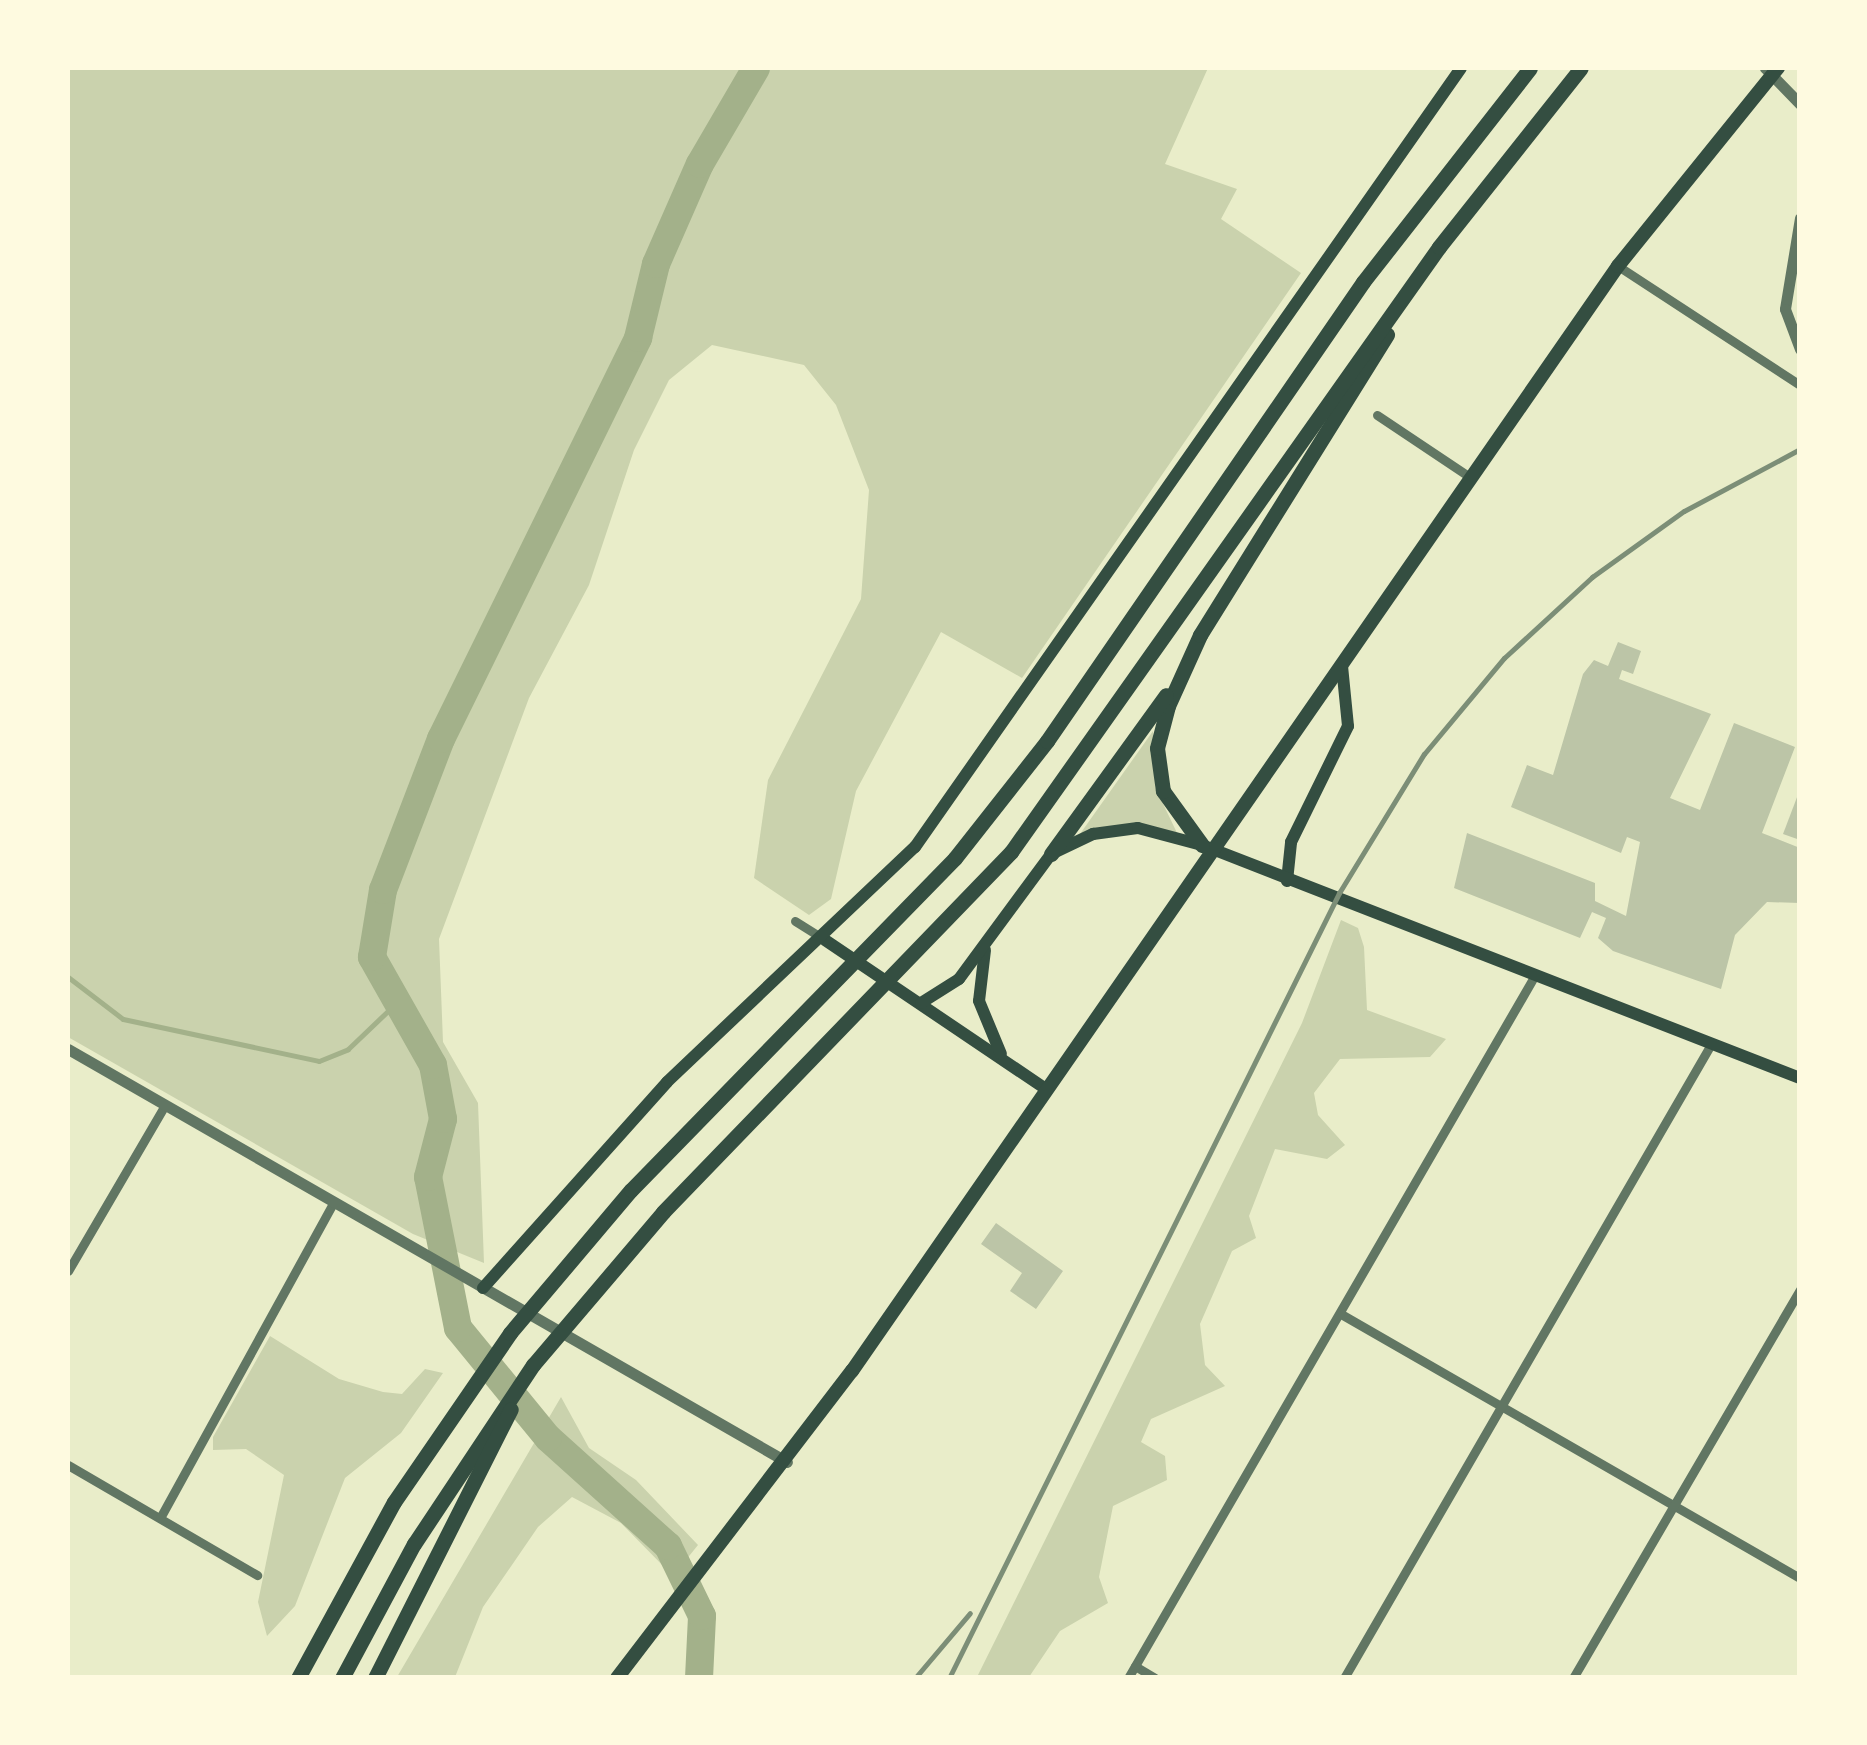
<!DOCTYPE html>
<style>
body{margin:0}
#map{position:relative;width:1867px;height:1745px;overflow:hidden;background:#e9edc9;font-family:"Fira Sans Condensed",sans-serif}
div>[style]{position:absolute}
.green>*{inset:0;background:#cad2ad}
.stream>*{height:5px;margin:-2.5px;padding:0 2.5px;transform-origin:2.5px;border-radius:2.5px;background:#a3b18a}
.river>*{height:28px;margin:-14px;padding:0 14px;transform-origin:14px;border-radius:14px;background:#a3b18a}
.building>*{inset:0;background:#bcc5a7}
.minor>*{height:9px;margin:-4.5px;padding:0 4.5px;transform-origin:4.5px;border-radius:4.5px;background:#617663}
.tertiary>*{height:11px;margin:-5.5px;padding:0 5.5px;transform-origin:5.5px;border-radius:5.5px;background:#617663}
.secondary>*{height:12px;margin:-6px;padding:0 6px;transform-origin:6px;border-radius:6px;background:#344e41}
.primary>*{height:14px;margin:-7px;padding:0 7px;transform-origin:7px;border-radius:7px;background:#344e41}
.motorway>*{height:15px;margin:-7.5px;padding:0 7.5px;transform-origin:7.5px;border-radius:7.5px;background:#344e41}
.rail>*{height:5px;margin:-2.5px;padding:0 2.5px;transform-origin:2.5px;border-radius:2.5px;background:#7c8e77}
span{translate:-50% -50%;white-space:nowrap;text-align:center;line-height:1.15;-webkit-text-stroke:8px #fefae0;paint-order:stroke}
.frame{position:absolute;inset:0;border:70px solid #fefae0;pointer-events:none}
</style>
<div id="map">
<div class="green">
<i style="clip-path:polygon(68px 68px,1208px 68px,1165px 164px,1237px 189px,1221px 219px,1301px 273px,1022px 678px,941px 632px,856px 791px,831px 899px,809px 915px,754px 878px,768px 780px,861px 599px,869px 490px,836px 405px,804px 365px,712px 345px,669px 380px,634px 450px,589px 585px,529px 698px,439px 939px,443px 1042px,478px 1103px,484px 1263px,413px 1234px,68px 1037px)"></i>
<i style="clip-path:polygon(1153px 731px,1155px 787px,1178px 835px,1140px 823px,1080px 834px)"></i>
<i style="clip-path:polygon(1341px 920px,1358px 928px,1364px 947px,1367px 1010px,1446px 1039px,1430px 1057px,1340px 1059px,1314px 1093px,1318px 1115px,1345px 1145px,1327px 1159px,1275px 1149px,1249px 1216px,1256px 1238px,1232px 1251px,1200px 1324px,1205px 1365px,1225px 1386px,1151px 1419px,1141px 1442px,1165px 1456px,1167px 1480px,1113px 1506px,1099px 1577px,1108px 1603px,1060px 1631px,1029px 1677px,977px 1677px,1302px 1023px)"></i>
<i style="clip-path:polygon(270px 1336px,339px 1379px,383px 1392px,402px 1394px,425px 1369px,443px 1373px,401px 1433px,345px 1478px,295px 1606px,267px 1636px,258px 1602px,284px 1475px,246px 1449px,213px 1450px,213px 1437px)"></i>
<i style="clip-path:polygon(561px 1397px,589px 1448px,636px 1480px,698px 1545px,673px 1576px,621px 1523px,572px 1497px,538px 1527px,483px 1607px,455px 1677px,397px 1677px)"></i>
</div>
<div class="stream">
<i style="left:68px;top:977px;width:69px;rotate:37.4deg"></i>
<i style="left:123px;top:1019px;width:200px;rotate:12.1deg"></i>
<i style="left:319px;top:1061px;width:31px;rotate:-22deg"></i>
<i style="left:348px;top:1049px;width:64px;rotate:-43.7deg"></i>
</div>
<div class="river">
<i style="left:699px;top:1678px;width:62px;rotate:-87.2deg"></i>
<i style="left:702px;top:1616px;width:78px;rotate:-115.9deg"></i>
<i style="left:668px;top:1546px;width:161px;rotate:-138deg"></i>
<i style="left:548px;top:1438px;width:142px;rotate:-129.3deg"></i>
<i style="left:458px;top:1328px;width:154px;rotate:-101.2deg"></i>
<i style="left:428px;top:1177px;width:60px;rotate:-75.5deg"></i>
<i style="left:443px;top:1119px;width:55px;rotate:-100.5deg"></i>
<i style="left:433px;top:1065px;width:124px;rotate:-119.5deg"></i>
<i style="left:372px;top:957px;width:68px;rotate:-80.7deg"></i>
<i style="left:383px;top:890px;width:162px;rotate:-69deg"></i>
<i style="left:441px;top:739px;width:447px;rotate:-63.8deg"></i>
<i style="left:638px;top:338px;width:76px;rotate:-76.3deg"></i>
<i style="left:656px;top:264px;width:109px;rotate:-66.3deg"></i>
<i style="left:700px;top:164px;width:111px;rotate:-59.7deg"></i>
</div>
<div class="building">
<i style="clip-path:polygon(1618px 642px,1641px 651px,1633px 674px,1622px 670px,1619px 679px,1711px 714px,1670px 798px,1700px 810px,1734px 723px,1795px 747px,1762px 833px,1800px 848px,1800px 903px,1767px 902px,1735px 935px,1721px 989px,1613px 951px,1598px 938px,1606px 918px,1592px 912px,1580px 938px,1454px 888px,1467px 833px,1595px 883px,1595px 901px,1626px 916px,1640px 842px,1627px 837px,1621px 853px,1511px 807px,1527px 765px,1553px 775px,1583px 674px,1594px 660px,1608px 666px)"></i>
<i style="clip-path:polygon(1799px 792px,1800px 792px,1800px 840px,1783px 834px)"></i>
<i style="clip-path:polygon(996px 1223px,1063px 1271px,1036px 1309px,1010px 1291px,1022px 1273px,981px 1244px)"></i>
</div>
<div class="minor">
<i style="left:1618px;top:266px;width:217px;rotate:33.2deg"></i>
<i style="left:1377px;top:415px;width:113px;rotate:33.8deg"></i>
<i style="left:795px;top:921px;width:32px;rotate:32deg"></i>
<i style="left:68px;top:1271px;width:192px;rotate:-59.7deg"></i>
<i style="left:1341px;top:1314px;width:530px;rotate:29.91deg"></i>
<i style="left:68px;top:1465px;width:219px;rotate:30.2deg"></i>
<i style="left:160px;top:1518px;width:361px;rotate:-61.2deg"></i>
<i style="left:1135px;top:1666px;width:23px;rotate:31deg"></i>
<i style="left:1128px;top:1678px;width:812px;rotate:-59.93deg"></i>
<i style="left:1344px;top:1678px;width:733px;rotate:-59.93deg"></i>
<i style="left:1573px;top:1678px;width:450px;rotate:-59.7deg"></i>
</div>
<div class="tertiary">
<i style="left:1765px;top:68px;width:50px;rotate:45.8deg"></i>
<i style="left:1800px;top:218px;width:92px;rotate:99.4deg"></i>
<i style="left:1785px;top:309px;width:43px;rotate:69.4deg"></i>
<i style="left:68px;top:1049px;width:829px;rotate:29.87deg"></i>
</div>
<div class="secondary">
<i style="left:1287px;top:881px;width:39px;rotate:-84deg"></i>
<i style="left:1291px;top:842px;width:129px;rotate:-63.8deg"></i>
<i style="left:1348px;top:726px;width:60px;rotate:-95.7deg"></i>
<i style="left:825px;top:940px;width:268px;rotate:34deg"></i>
<i style="left:985px;top:950px;width:51px;rotate:96.7deg"></i>
<i style="left:979px;top:1001px;width:57px;rotate:67.5deg"></i>
<i style="left:921px;top:1003px;width:45px;rotate:-32.3deg"></i>
<i style="left:959px;top:979px;width:155px;rotate:-53.6deg"></i>
<i style="left:1051px;top:854px;width:47px;rotate:-25.5deg"></i>
<i style="left:1093px;top:834px;width:45px;rotate:-7.6deg"></i>
<i style="left:1138px;top:828px;width:66px;rotate:14.9deg"></i>
<i style="left:1202px;top:845px;width:642px;rotate:21.29deg"></i>
<i style="left:483px;top:1288px;width:276px;rotate:-48.2deg"></i>
<i style="left:667px;top:1082px;width:342px;rotate:-43.5deg"></i>
<i style="left:915px;top:847px;width:951px;rotate:-54.97deg"></i>
</div>
<div class="primary">
<i style="left:617px;top:1678px;width:387px;rotate:-52.6deg"></i>
<i style="left:852px;top:1371px;width:1345px;rotate:-55.27deg"></i>
<i style="left:1618px;top:266px;width:255px;rotate:-51.1deg"></i>
</div>
<div class="motorway">
<i style="left:1202px;top:845px;width:67px;rotate:-125.8deg"></i>
<i style="left:1163px;top:791px;width:43px;rotate:-97.9deg"></i>
<i style="left:1157px;top:748px;width:43px;rotate:-75.3deg"></i>
<i style="left:1168px;top:706px;width:78px;rotate:-65.7deg"></i>
<i style="left:1200px;top:635px;width:354px;rotate:-58.1deg"></i>
<i style="left:1051px;top:854px;width:196px;rotate:-54.1deg"></i>
<i style="left:298px;top:1678px;width:200px;rotate:-61.4deg"></i>
<i style="left:394px;top:1502px;width:205px;rotate:-55.5deg"></i>
<i style="left:510px;top:1333px;width:187px;rotate:-49.8deg"></i>
<i style="left:631px;top:1190px;width:464px;rotate:-45.7deg"></i>
<i style="left:955px;top:858px;width:149px;rotate:-51.8deg"></i>
<i style="left:1047px;top:741px;width:557px;rotate:-55.45deg"></i>
<i style="left:1363px;top:282px;width:271px;rotate:-52deg"></i>
<i style="left:342px;top:1678px;width:152px;rotate:-61.8deg"></i>
<i style="left:414px;top:1544px;width:215px;rotate:-56.4deg"></i>
<i style="left:533px;top:1365px;width:201px;rotate:-49.6deg"></i>
<i style="left:663px;top:1212px;width:501px;rotate:-45.97deg"></i>
<i style="left:1011px;top:852px;width:741px;rotate:-54.72deg"></i>
<i style="left:1439px;top:247px;width:228px;rotate:-51.6deg"></i>
<i style="left:375px;top:1678px;width:301px;rotate:-63.2deg"></i>
</div>
<div class="rail">
<i style="left:915px;top:1678px;width:85px;rotate:-49.8deg"></i>
<i style="left:949px;top:1678px;width:877px;rotate:-63.58deg"></i>
<i style="left:1339px;top:893px;width:163px;rotate:-58.6deg"></i>
<i style="left:1424px;top:754px;width:125px;rotate:-50.2deg"></i>
<i style="left:1504px;top:658px;width:120px;rotate:-42.6deg"></i>
<i style="left:1592px;top:577px;width:113px;rotate:-35.7deg"></i>
<i style="left:1684px;top:511px;width:132px;rotate:-28.1deg"></i>
</div>
<div class="frame"></div>
</div>
